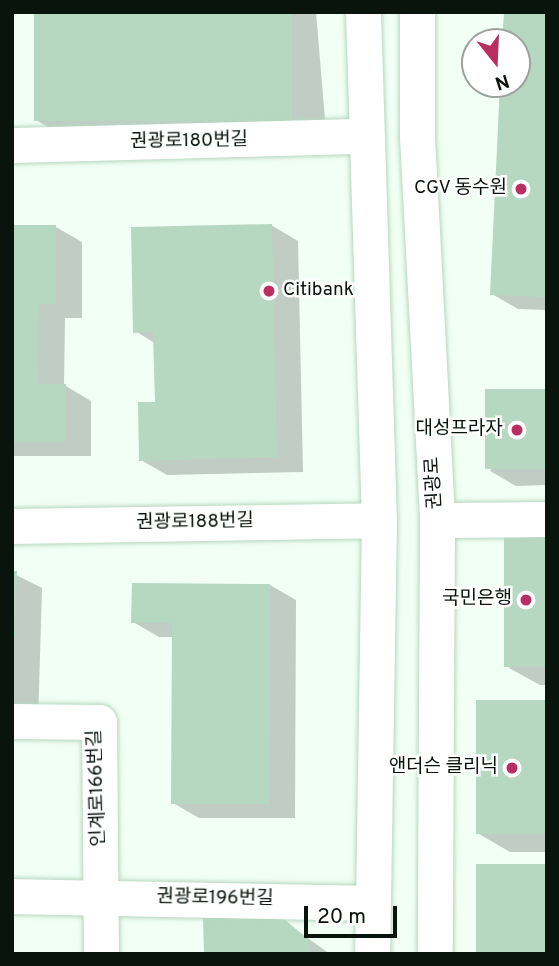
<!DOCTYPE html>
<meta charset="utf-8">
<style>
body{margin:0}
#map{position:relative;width:559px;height:966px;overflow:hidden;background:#f1fff5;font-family:Overpass,"Noto Sans KR",sans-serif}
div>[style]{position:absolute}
.shadow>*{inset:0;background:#0003}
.building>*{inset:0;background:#b7d8c0;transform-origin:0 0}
.roads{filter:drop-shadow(0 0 2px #b6d7bf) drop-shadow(0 0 2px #b6d7bf)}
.minor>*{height:35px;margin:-17.5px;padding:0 17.5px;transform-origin:17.5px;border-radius:17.5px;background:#fff}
.dots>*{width:19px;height:19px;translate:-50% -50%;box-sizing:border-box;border:4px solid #fff;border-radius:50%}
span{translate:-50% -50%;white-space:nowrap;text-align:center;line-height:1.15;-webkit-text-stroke:5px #fff;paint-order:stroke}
.street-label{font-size:19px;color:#08140c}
.poi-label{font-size:19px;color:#08140c}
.right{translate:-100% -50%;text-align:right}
.left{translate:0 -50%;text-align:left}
.frame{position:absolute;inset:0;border:14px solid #08140c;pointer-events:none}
.north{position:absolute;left:461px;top:28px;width:70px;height:70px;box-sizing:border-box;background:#fff;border:2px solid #9ca19e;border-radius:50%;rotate:162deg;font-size:19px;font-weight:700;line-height:28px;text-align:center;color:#08140c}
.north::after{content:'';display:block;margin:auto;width:24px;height:32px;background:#ba2d61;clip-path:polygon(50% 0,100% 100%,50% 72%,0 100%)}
.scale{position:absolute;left:304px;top:906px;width:93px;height:32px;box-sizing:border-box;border:4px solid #08140c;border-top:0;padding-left:9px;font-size:21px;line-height:24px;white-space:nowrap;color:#08140c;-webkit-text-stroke:5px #fff;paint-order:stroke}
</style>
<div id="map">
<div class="shadow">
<i style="clip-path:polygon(36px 12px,316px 12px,326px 131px,62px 135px,36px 120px)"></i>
<i style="clip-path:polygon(547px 12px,547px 310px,518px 309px,492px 294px,502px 84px,517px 84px,517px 42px,504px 42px)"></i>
<i style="clip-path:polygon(271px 225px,298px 241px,303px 472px,167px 475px,141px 460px,156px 403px,155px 343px,135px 331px)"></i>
<i style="clip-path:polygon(12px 227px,56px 227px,82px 242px,82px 318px,65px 318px,64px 385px,91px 401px,91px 456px,12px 456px)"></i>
<i style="clip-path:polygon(547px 391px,547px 485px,516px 486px,490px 471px)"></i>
<i style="clip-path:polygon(547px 534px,547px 685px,540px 685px,509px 668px)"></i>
<i style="clip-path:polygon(12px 573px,42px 588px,38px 723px,12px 722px)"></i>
<i style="clip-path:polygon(270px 585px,296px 600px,295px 818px,199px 818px,173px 803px,174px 637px,159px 637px,133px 622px)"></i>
<i style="clip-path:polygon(547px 701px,547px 852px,510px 852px,479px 834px)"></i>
<i style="clip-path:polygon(277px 916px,330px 954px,206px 954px)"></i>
</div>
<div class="building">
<i style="left:34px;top:12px;width:258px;height:109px"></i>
<i style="clip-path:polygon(504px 12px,547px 12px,547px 297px,490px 295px,500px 84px,517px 84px,517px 42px,502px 42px)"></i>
<i style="clip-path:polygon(272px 224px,277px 457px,139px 461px,138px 402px,155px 402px,153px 332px,133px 333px,131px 227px)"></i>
<i style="clip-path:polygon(12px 225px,56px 225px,56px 304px,39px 304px,38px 384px,66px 384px,65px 442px,12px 442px)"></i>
<i style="left:547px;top:389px;width:80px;height:62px;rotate:90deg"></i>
<i style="left:547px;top:532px;width:135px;height:43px;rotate:90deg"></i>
<i style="clip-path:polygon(12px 571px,17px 571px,15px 637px,12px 637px)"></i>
<i style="clip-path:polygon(132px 583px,270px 584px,269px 804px,171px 804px,172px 623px,131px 623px)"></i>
<i style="left:547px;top:700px;width:134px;height:71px;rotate:90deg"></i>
<i style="left:476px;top:864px;width:71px;height:90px"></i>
<i style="clip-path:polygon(278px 914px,309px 940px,310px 954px,204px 954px,203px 917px)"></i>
</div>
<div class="roads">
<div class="minor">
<i style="left:363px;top:12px;width:508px;rotate:88.2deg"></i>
<i style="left:379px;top:520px;width:434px;rotate:90.9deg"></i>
<i style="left:417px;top:12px;width:124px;rotate:90deg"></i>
<i style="left:417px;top:136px;width:385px;rotate:87deg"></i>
<i style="left:437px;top:520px;width:434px;rotate:90.3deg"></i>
<i style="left:12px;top:145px;width:354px;rotate:-1.5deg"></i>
<i style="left:437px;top:520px;width:110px;rotate:-0.5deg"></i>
<i style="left:12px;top:526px;width:367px;rotate:-0.9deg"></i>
<i style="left:12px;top:721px;width:87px;rotate:0.7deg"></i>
<i style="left:99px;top:722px;width:232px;rotate:89.5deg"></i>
<i style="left:12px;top:896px;width:359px;rotate:1.1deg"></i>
</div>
</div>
<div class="dots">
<i style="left:521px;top:189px;background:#ba2d61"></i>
<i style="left:269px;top:291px;background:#ba2d61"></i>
<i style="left:517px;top:430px;background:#ba2d61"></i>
<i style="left:526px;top:600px;background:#ba2d61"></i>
<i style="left:512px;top:768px;background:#ba2d61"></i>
</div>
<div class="street-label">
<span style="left:189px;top:142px;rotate:-1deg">권광로180번길</span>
<span style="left:435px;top:483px;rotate:-93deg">권광로</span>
<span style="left:195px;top:523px;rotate:-1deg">권광로188번길</span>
<span style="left:98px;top:788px;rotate:-92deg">인계로166번길</span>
<span style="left:215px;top:899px;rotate:1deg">권광로196번길</span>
</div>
<div class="poi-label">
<span class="right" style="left:507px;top:189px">CGV 동수원</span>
<span class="left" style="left:283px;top:291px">Citibank</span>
<span class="right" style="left:503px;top:430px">대성프라자</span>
<span class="right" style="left:512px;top:600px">국민은행</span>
<span class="right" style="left:498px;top:768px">앤더슨 클리닉</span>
</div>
<div class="frame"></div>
<div class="north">N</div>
<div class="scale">20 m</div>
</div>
